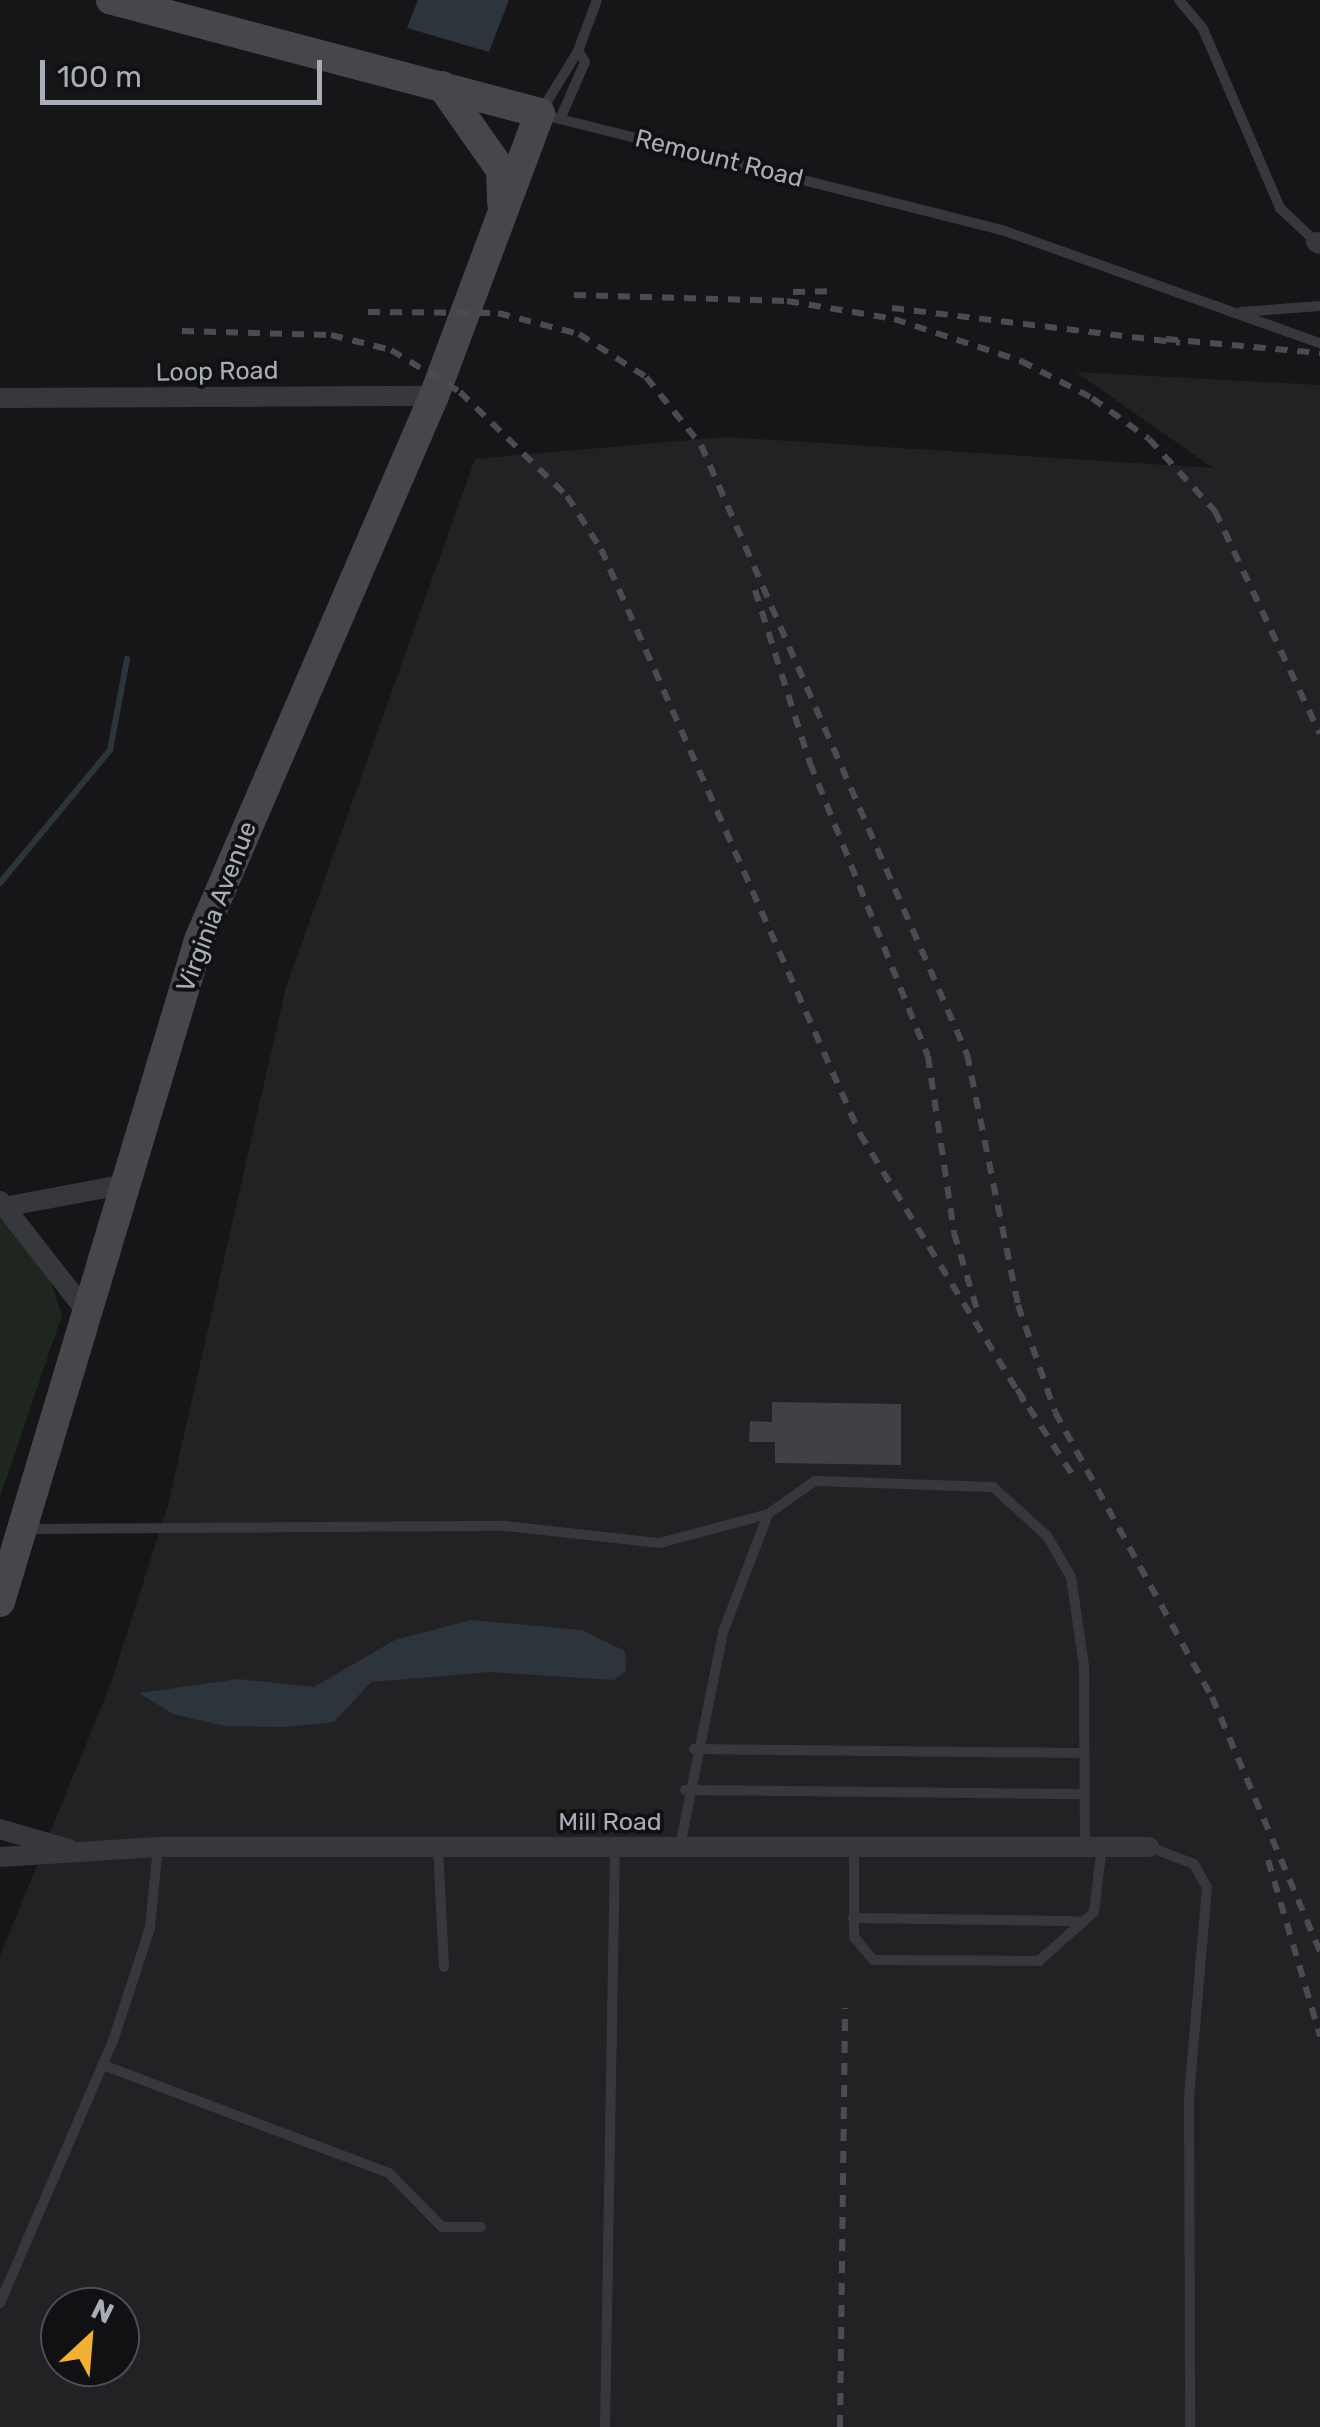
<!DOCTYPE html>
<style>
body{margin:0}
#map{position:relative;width:1320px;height:2427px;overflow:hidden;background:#161618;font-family:Rubik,sans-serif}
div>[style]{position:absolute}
.built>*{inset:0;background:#222225}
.green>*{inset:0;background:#1e261f}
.water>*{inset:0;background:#2c353c}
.stream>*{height:6px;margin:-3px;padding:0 3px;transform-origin:3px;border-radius:3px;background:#2c353c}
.building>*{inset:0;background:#404145}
.lane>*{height:10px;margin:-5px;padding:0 5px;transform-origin:5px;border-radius:5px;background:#37383d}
.street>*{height:20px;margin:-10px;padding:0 10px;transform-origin:10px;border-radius:10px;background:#37383d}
.secondary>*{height:30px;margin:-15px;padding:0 15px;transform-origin:15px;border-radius:15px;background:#45474d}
.rail>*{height:6px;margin-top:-3px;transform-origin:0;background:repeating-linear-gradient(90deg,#4a4c52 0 12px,transparent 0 22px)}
span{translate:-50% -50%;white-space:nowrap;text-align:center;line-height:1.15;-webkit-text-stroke:8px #111113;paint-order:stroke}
.street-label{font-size:25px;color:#a8adb8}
.north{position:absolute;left:40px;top:2287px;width:100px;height:100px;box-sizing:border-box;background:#111113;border:2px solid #4d4f55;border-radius:50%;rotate:26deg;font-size:28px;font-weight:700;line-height:40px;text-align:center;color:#a8adb8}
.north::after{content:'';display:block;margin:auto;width:35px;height:45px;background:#f2b134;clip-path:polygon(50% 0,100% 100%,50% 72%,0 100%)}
.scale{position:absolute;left:40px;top:60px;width:282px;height:45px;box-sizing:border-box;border:5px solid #a8adb8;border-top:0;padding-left:12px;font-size:30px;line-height:35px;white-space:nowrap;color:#a8adb8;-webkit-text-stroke:8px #111113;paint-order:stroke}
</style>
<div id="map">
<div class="built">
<i style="clip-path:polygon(evenodd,1076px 372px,1320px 385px,1320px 2427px,0 2427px,0 1956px,111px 1683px,168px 1505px,286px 987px,475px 459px,725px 437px,1213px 468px,1076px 372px,60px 2307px,120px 2307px,120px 2367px,60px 2367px,60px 2307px)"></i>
</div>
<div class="green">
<i style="clip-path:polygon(0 1211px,50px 1280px,62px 1315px,0 1497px)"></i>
</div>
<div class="water">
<i style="clip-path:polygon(418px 0,509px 0,489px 52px,407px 28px)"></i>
<i style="clip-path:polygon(471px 1620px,582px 1630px,625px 1651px,626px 1671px,614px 1680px,490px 1672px,371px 1682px,334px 1722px,286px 1727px,225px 1726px,173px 1714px,139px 1693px,238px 1679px,314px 1687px,395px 1640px)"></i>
</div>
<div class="stream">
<i style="left:0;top:883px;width:173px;rotate:-50.4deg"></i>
<i style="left:110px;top:750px;width:93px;rotate:-79.4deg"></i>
</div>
<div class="building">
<i style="clip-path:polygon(772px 1402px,901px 1404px,901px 1465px,775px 1463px,775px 1442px,749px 1442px,750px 1421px,772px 1422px)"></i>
</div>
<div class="lane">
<i style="left:1179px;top:0;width:38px;rotate:50deg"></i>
<i style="left:1203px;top:29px;width:195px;rotate:66.7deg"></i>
<i style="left:1280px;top:208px;width:50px;rotate:43.4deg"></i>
<i style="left:578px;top:51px;width:54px;rotate:-69.6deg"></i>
<i style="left:560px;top:119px;width:62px;rotate:-66.3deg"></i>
<i style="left:585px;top:62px;width:13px;rotate:-122deg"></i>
<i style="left:578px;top:51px;width:73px;rotate:121.5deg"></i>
<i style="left:540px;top:113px;width:21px;rotate:17deg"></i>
<i style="left:560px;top:119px;width:456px;rotate:14.1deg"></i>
<i style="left:1002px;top:230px;width:337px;rotate:19.6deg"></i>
<i style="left:1241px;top:312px;width:79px;rotate:-4.3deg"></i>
<i style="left:24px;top:1529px;width:481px;rotate:-0.4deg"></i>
<i style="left:505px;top:1526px;width:156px;rotate:6.3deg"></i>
<i style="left:660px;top:1543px;width:112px;rotate:-15deg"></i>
<i style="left:694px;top:1749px;width:390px;rotate:0.6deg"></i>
<i style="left:685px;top:1790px;width:400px;rotate:0.6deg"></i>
<i style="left:680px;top:1846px;width:218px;rotate:-78.6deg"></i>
<i style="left:723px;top:1632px;width:126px;rotate:-69.1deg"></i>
<i style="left:768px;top:1514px;width:57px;rotate:-35.1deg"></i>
<i style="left:815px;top:1481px;width:178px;rotate:1.9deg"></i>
<i style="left:993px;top:1487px;width:73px;rotate:42.2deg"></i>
<i style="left:1047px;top:1536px;width:48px;rotate:59.7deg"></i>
<i style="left:1071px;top:1577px;width:90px;rotate:81.7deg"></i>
<i style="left:1084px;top:1666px;width:180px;rotate:89.7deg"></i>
<i style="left:438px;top:1847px;width:120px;rotate:87.1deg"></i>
<i style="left:854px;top:1847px;width:90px;rotate:90deg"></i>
<i style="left:854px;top:1937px;width:30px;rotate:50deg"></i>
<i style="left:873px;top:1960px;width:166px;rotate:0.3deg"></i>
<i style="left:1039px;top:1961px;width:74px;rotate:-41.7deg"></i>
<i style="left:1094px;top:1912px;width:65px;rotate:-83deg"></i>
<i style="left:1149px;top:1847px;width:48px;rotate:20.7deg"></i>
<i style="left:1194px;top:1864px;width:26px;rotate:61deg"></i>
<i style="left:1207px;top:1887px;width:212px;rotate:94.9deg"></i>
<i style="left:1189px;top:2098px;width:329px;rotate:89.8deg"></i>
<i style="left:853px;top:1918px;width:224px;rotate:0.8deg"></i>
<i style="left:103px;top:2065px;width:306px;rotate:20.7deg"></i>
<i style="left:389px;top:2173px;width:76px;rotate:45.5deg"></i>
<i style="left:442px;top:2227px;width:39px"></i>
<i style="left:0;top:2303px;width:285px;rotate:-66.7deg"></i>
<i style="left:113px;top:2041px;width:119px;rotate:-71.9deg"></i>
<i style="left:150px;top:1928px;width:81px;rotate:-84.4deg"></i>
<i style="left:605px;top:2427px;width:580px;rotate:-89.01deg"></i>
</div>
<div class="street">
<i style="left:1316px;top:242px;width:4px;rotate:27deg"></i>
<i style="left:0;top:398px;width:434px;rotate:-0.3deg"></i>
<i style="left:0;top:1201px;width:140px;rotate:52deg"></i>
<i style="left:9px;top:1206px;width:119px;rotate:-10.6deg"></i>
<i style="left:0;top:1829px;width:72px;rotate:16.2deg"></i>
<i style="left:0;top:1857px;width:158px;rotate:-3.6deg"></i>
<i style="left:158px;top:1847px;width:991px"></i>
</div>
<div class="secondary">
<i style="left:442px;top:86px;width:103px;rotate:54.9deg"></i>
<i style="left:501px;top:170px;width:33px;rotate:88deg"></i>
<i style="left:0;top:1602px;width:691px;rotate:-73.27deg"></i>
<i style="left:199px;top:940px;width:593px;rotate:-66.64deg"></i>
<i style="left:434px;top:396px;width:302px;rotate:-69.5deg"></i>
<i style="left:540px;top:113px;width:444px;rotate:-165.2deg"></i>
</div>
<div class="rail">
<i style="left:793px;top:292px;width:39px;rotate:-1deg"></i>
<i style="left:574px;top:295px;width:213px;rotate:1.6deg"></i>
<i style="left:787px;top:301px;width:109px;rotate:9.5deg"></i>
<i style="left:894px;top:319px;width:134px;rotate:18.3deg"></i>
<i style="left:1021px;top:361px;width:80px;rotate:27.5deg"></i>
<i style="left:1092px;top:398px;width:70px;rotate:35.7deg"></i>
<i style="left:1149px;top:439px;width:98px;rotate:47.5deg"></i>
<i style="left:1215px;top:511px;width:246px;rotate:64.8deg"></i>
<i style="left:892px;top:308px;width:290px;rotate:6.9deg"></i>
<i style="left:368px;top:312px;width:130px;rotate:0.4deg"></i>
<i style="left:498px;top:313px;width:84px;rotate:14.5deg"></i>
<i style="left:579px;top:334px;width:80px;rotate:32.7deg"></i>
<i style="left:646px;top:377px;width:87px;rotate:51deg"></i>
<i style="left:701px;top:445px;width:665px;rotate:66.41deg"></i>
<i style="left:967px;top:1054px;width:256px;rotate:78.5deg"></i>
<i style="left:1018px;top:1305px;width:113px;rotate:70.9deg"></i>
<i style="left:1055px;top:1412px;width:325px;rotate:61.2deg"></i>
<i style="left:1212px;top:1697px;width:277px;rotate:67deg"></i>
<i style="left:182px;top:331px;width:149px;rotate:1.5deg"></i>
<i style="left:331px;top:335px;width:62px;rotate:14deg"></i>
<i style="left:391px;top:350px;width:81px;rotate:31.3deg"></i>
<i style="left:460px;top:392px;width:149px;rotate:44.2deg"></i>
<i style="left:567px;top:496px;width:63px;rotate:57.3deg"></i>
<i style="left:601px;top:549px;width:640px;rotate:66.12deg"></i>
<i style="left:860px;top:1134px;width:314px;rotate:58.5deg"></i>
<i style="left:1166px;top:339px;width:155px;rotate:5.2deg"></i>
<i style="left:755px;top:590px;width:182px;rotate:72.4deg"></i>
<i style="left:810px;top:763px;width:316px;rotate:68.1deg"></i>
<i style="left:928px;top:1056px;width:179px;rotate:81.6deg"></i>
<i style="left:954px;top:1233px;width:84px;rotate:73.3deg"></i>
<i style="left:1017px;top:1389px;width:105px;rotate:57.1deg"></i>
<i style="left:1268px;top:1860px;width:184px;rotate:73.5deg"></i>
<i style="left:840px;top:2427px;width:419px;rotate:-89.3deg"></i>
</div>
<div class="street-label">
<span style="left:719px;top:159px;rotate:14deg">Remount Road</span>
<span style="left:217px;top:372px;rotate:-1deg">Loop Road</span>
<span style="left:217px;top:907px;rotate:-69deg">Virginia Avenue</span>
<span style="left:610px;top:1822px">Mill Road</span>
</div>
<div class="north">N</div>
<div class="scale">100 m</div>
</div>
